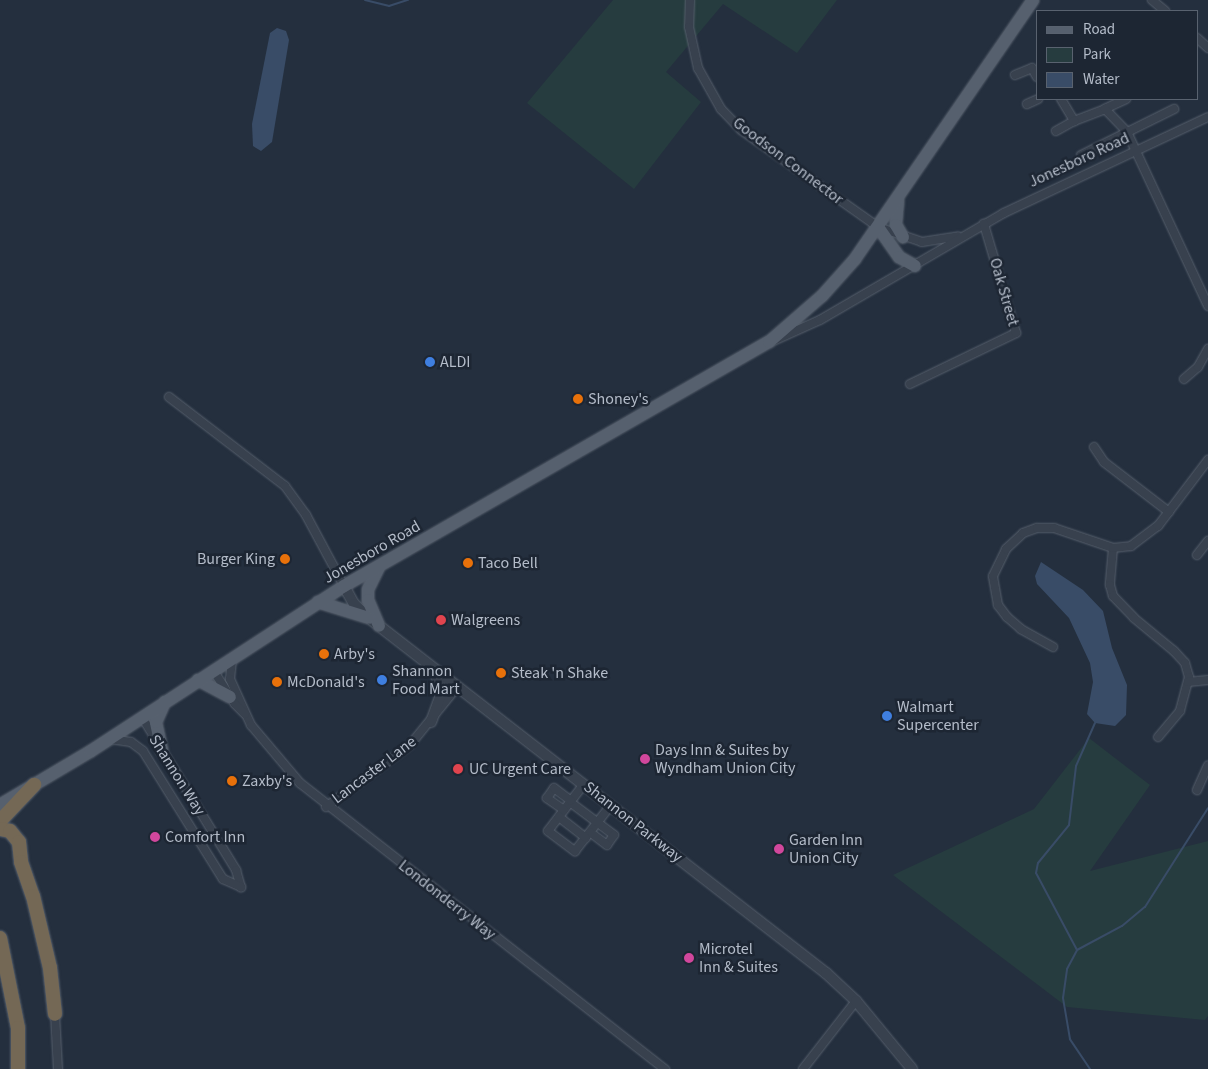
<!DOCTYPE html>
<style>
body{margin:0}
#map{position:relative;width:1208px;height:1069px;overflow:hidden;background:#242f3e;font-family:"Source Sans 3",sans-serif}
div>[style]{position:absolute}
.green>*{inset:0;background:#263c3f}
.water>*{inset:0;background:#394c67}
.stream>*{height:2px;margin:-1px;padding:0 1px;transform-origin:1px;border-radius:1px;background:#394c67}
.roads{filter:drop-shadow(0 0 1px #565f6c) drop-shadow(0 0 1px #565f6c)}
.minor>*{height:8px;margin:-4px;padding:0 4px;transform-origin:4px;border-radius:4px;background:#38414e}
.tertiary>*{height:10px;margin:-5px;padding:0 5px;transform-origin:5px;border-radius:5px;background:#38414e}
.primary>*{height:12px;margin:-6px;padding:0 6px;transform-origin:6px;border-radius:6px;background:#56606e}
.motorway>*{height:14px;margin:-7px;padding:0 7px;transform-origin:7px;border-radius:7px;background:#746855}
.dots>*{width:14px;height:14px;translate:-50% -50%;box-sizing:border-box;border:2px solid #1d2633;border-radius:50%}
span{translate:-50% -50%;white-space:nowrap;text-align:center;line-height:1.15;-webkit-text-stroke:5px #1d2633;paint-order:stroke}
.street-label{font-size:16px;color:#b4bcc9}
.poi-label{font-size:16px;color:#b4bcc9}
.left{translate:0 -50%;text-align:left}
.right{translate:-100% -50%;text-align:right}
.legend{position:absolute;left:1036px;top:10px;width:162px;height:90px;box-sizing:border-box;background:#1d2633;border:1px solid #59626f;margin:0;padding:6px 9px;list-style:none;font-size:15px;color:#b4bcc9}
.legend li{display:flex;align-items:center;gap:10px;height:25px}
.legend b{width:25px;border:1px solid #59626f}
</style>
<div id="map">
<div class="green">
<i style="clip-path:polygon(613px 0,837px 0,797px 53px,723px 4px,666px 72px,701px 102px,634px 189px,527px 103px)"></i>
<i style="clip-path:polygon(1089px 738px,1150px 785px,1090px 871px,1208px 841px,1208px 1016px,1205px 1020px,1067px 1007px,893px 875px,1034px 809px)"></i>
</div>
<div class="water">
<i style="clip-path:polygon(277px 28px,286px 31px,289px 40px,272px 142px,261px 151px,253px 146px,252px 124px,270px 33px)"></i>
<i style="clip-path:polygon(1041px 562px,1083px 590px,1103px 611px,1112px 648px,1127px 685px,1126px 715px,1115px 726px,1095px 723px,1087px 714px,1093px 682px,1090px 663px,1069px 618px,1037px 584px,1035px 576px)"></i>
</div>
<div class="stream">
<i style="left:365px;top:0;width:25px;rotate:14deg"></i>
<i style="left:389px;top:6px;width:20px;rotate:-18deg"></i>
<i style="left:1077px;top:950px;width:87px;rotate:-118deg"></i>
<i style="left:1036px;top:873px;width:10px;rotate:-79deg"></i>
<i style="left:1038px;top:863px;width:49px;rotate:-50.8deg"></i>
<i style="left:1069px;top:825px;width:59px;rotate:-83.2deg"></i>
<i style="left:1076px;top:766px;width:47px;rotate:-66.2deg"></i>
<i style="left:1090px;top:1069px;width:36px;rotate:-124deg"></i>
<i style="left:1070px;top:1039px;width:42px;rotate:-99.7deg"></i>
<i style="left:1063px;top:998px;width:29px;rotate:-82deg"></i>
<i style="left:1067px;top:969px;width:21px;rotate:-62deg"></i>
<i style="left:1077px;top:950px;width:51px;rotate:-28.1deg"></i>
<i style="left:1122px;top:926px;width:30px;rotate:-40deg"></i>
<i style="left:1145px;top:907px;width:117px;rotate:-57.5deg"></i>
</div>
<div class="roads">
<div class="minor">
<i style="left:690px;top:0;width:27px;rotate:92deg"></i>
<i style="left:689px;top:27px;width:42px;rotate:77.6deg"></i>
<i style="left:698px;top:68px;width:47px;rotate:60.7deg"></i>
<i style="left:721px;top:109px;width:29px;rotate:46deg"></i>
<i style="left:741px;top:130px;width:168px;rotate:35.3deg"></i>
<i style="left:878px;top:227px;width:46px;rotate:18.8deg"></i>
<i style="left:922px;top:242px;width:36px;rotate:-9deg"></i>
<i style="left:1152px;top:0;width:17px;rotate:40deg"></i>
<i style="left:1197px;top:38px;width:15px;rotate:42deg"></i>
<i style="left:1015px;top:75px;width:18px;rotate:-22deg"></i>
<i style="left:1032px;top:68px;width:10px;rotate:61deg"></i>
<i style="left:1061px;top:99px;width:26px;rotate:59deg"></i>
<i style="left:1074px;top:121px;width:33px;rotate:-21deg"></i>
<i style="left:1126px;top:99px;width:23px;rotate:155deg"></i>
<i style="left:1105px;top:109px;width:32px;rotate:46deg"></i>
<i style="left:1127px;top:132px;width:192px;rotate:65deg"></i>
<i style="left:1027px;top:104px;width:12px;rotate:-24deg"></i>
<i style="left:1056px;top:131px;width:21px;rotate:-29deg"></i>
<i style="left:1081px;top:155px;width:104px;rotate:-26.3deg"></i>
<i style="left:773px;top:341px;width:51px;rotate:-24.1deg"></i>
<i style="left:820px;top:320px;width:213px;rotate:-30.2deg"></i>
<i style="left:1004px;top:213px;width:225px;rotate:-25.2deg"></i>
<i style="left:1184px;top:379px;width:18px;rotate:-41deg"></i>
<i style="left:1198px;top:367px;width:21px;rotate:-61deg"></i>
<i style="left:910px;top:384px;width:118px;rotate:-25.7deg"></i>
<i style="left:1016px;top:333px;width:114px;rotate:-106.4deg"></i>
<i style="left:169px;top:397px;width:146px;rotate:37.5deg"></i>
<i style="left:285px;top:486px;width:36px;rotate:54deg"></i>
<i style="left:306px;top:515px;width:81px;rotate:61.8deg"></i>
<i style="left:1094px;top:447px;width:18px;rotate:56deg"></i>
<i style="left:1104px;top:462px;width:82px;rotate:37.6deg"></i>
<i style="left:1113px;top:548px;width:37px;rotate:95deg"></i>
<i style="left:1110px;top:585px;width:11px;rotate:75deg"></i>
<i style="left:1113px;top:596px;width:30px;rotate:46deg"></i>
<i style="left:1134px;top:618px;width:52px;rotate:39.5deg"></i>
<i style="left:1174px;top:651px;width:16px;rotate:47deg"></i>
<i style="left:1185px;top:663px;width:15px;rotate:74deg"></i>
<i style="left:1189px;top:677px;width:35px;rotate:105deg"></i>
<i style="left:1180px;top:711px;width:34px;rotate:130deg"></i>
<i style="left:1197px;top:555px;width:18px;rotate:-52deg"></i>
<i style="left:1053px;top:647px;width:37px;rotate:-151deg"></i>
<i style="left:1021px;top:629px;width:18px;rotate:-139deg"></i>
<i style="left:1007px;top:617px;width:15px;rotate:-127deg"></i>
<i style="left:998px;top:605px;width:29px;rotate:-100deg"></i>
<i style="left:993px;top:576px;width:30px;rotate:-64deg"></i>
<i style="left:1006px;top:549px;width:23px;rotate:-43deg"></i>
<i style="left:1023px;top:533px;width:15px;rotate:-20deg"></i>
<i style="left:1037px;top:528px;width:17px"></i>
<i style="left:1054px;top:528px;width:62px;rotate:18.7deg"></i>
<i style="left:1113px;top:548px;width:18px;rotate:-6deg"></i>
<i style="left:1131px;top:546px;width:34px;rotate:-37deg"></i>
<i style="left:1158px;top:526px;width:83px;rotate:-52.9deg"></i>
<i style="left:232px;top:660px;width:19px;rotate:96deg"></i>
<i style="left:230px;top:679px;width:51px;rotate:65.5deg"></i>
<i style="left:251px;top:725px;width:76px;rotate:49.8deg"></i>
<i style="left:300px;top:783px;width:464px;rotate:38.1deg"></i>
<i style="left:213px;top:670px;width:40px;rotate:57.1deg"></i>
<i style="left:235px;top:704px;width:14px;rotate:45deg"></i>
<i style="left:1188px;top:682px;width:20px;rotate:-6deg"></i>
<i style="left:142px;top:717px;width:180px;rotate:58.4deg"></i>
<i style="left:236px;top:870px;width:18px;rotate:74deg"></i>
<i style="left:110px;top:739px;width:21px;rotate:8deg"></i>
<i style="left:131px;top:742px;width:15px;rotate:37deg"></i>
<i style="left:143px;top:751px;width:151px;rotate:58deg"></i>
<i style="left:223px;top:879px;width:20px;rotate:24deg"></i>
<i style="left:584px;top:784px;width:59px;rotate:127.5deg"></i>
<i style="left:548px;top:831px;width:34px;rotate:37deg"></i>
<i style="left:575px;top:851px;width:58px;rotate:-52deg"></i>
<i style="left:1197px;top:790px;width:27px;rotate:-66deg"></i>
<i style="left:570px;top:802px;width:55px;rotate:36.9deg"></i>
<i style="left:614px;top:835px;width:12px;rotate:125deg"></i>
<i style="left:607px;top:845px;width:21px;rotate:-143deg"></i>
<i style="left:326px;top:807px;width:104px;rotate:-36.4deg"></i>
<i style="left:410px;top:745px;width:76px;rotate:-50.9deg"></i>
<i style="left:564px;top:810px;width:21px;rotate:-145deg"></i>
<i style="left:547px;top:798px;width:12px;rotate:-55deg"></i>
<i style="left:554px;top:788px;width:21px;rotate:37deg"></i>
<i style="left:559px;top:817px;width:34px;rotate:38deg"></i>
<i style="left:55px;top:1014px;width:55px;rotate:86.9deg"></i>
<i style="left:803px;top:1069px;width:86px;rotate:-52.1deg"></i>
</div>
<div class="tertiary">
<i style="left:344px;top:586px;width:21px;rotate:61deg"></i>
<i style="left:354px;top:604px;width:21px;rotate:43deg"></i>
<i style="left:369px;top:618px;width:579px;rotate:37.84deg"></i>
<i style="left:826px;top:973px;width:41px;rotate:43deg"></i>
<i style="left:856px;top:1001px;width:88px;rotate:50.5deg"></i>
<i style="left:431px;top:722px;width:32px;rotate:-70deg"></i>
<i style="left:442px;top:692px;width:23px;rotate:-110deg"></i>
</div>
<div class="primary">
<i style="left:898px;top:200px;width:25px;rotate:95deg"></i>
<i style="left:896px;top:225px;width:14px;rotate:60deg"></i>
<i style="left:878px;top:227px;width:37px;rotate:55deg"></i>
<i style="left:899px;top:257px;width:18px;rotate:29deg"></i>
<i style="left:379px;top:567px;width:25px;rotate:116deg"></i>
<i style="left:368px;top:590px;width:10px;rotate:90deg"></i>
<i style="left:368px;top:600px;width:28px;rotate:67deg"></i>
<i style="left:318px;top:602px;width:53px;rotate:17.4deg"></i>
<i style="left:198px;top:680px;width:36px;rotate:28deg"></i>
<i style="left:162px;top:751px;width:30px;rotate:-102deg"></i>
<i style="left:156px;top:722px;width:22px;rotate:-66deg"></i>
<i style="left:0;top:805px;width:106px;rotate:-30.7deg"></i>
<i style="left:91px;top:751px;width:302px;rotate:-33.1deg"></i>
<i style="left:344px;top:586px;width:490px;rotate:-29.9deg"></i>
<i style="left:769px;top:342px;width:70px;rotate:-41deg"></i>
<i style="left:822px;top:296px;width:50px;rotate:-48.3deg"></i>
<i style="left:855px;top:259px;width:314px;rotate:-55.5deg"></i>
</div>
<div class="motorway">
<i style="left:0;top:821px;width:50px;rotate:-46.6deg"></i>
<i style="left:0;top:829px;width:10px;rotate:11deg"></i>
<i style="left:10px;top:831px;width:14px;rotate:51deg"></i>
<i style="left:19px;top:842px;width:20px;rotate:84deg"></i>
<i style="left:21px;top:862px;width:36px;rotate:71deg"></i>
<i style="left:33px;top:896px;width:74px;rotate:76.7deg"></i>
<i style="left:50px;top:968px;width:46px;rotate:83.8deg"></i>
<i style="left:0;top:938px;width:92px;rotate:78.7deg"></i>
<i style="left:18px;top:1028px;width:41px;rotate:90deg"></i>
</div>
</div>
<div class="dots">
<i style="left:430px;top:362px;background:#3f7fe0"></i>
<i style="left:578px;top:399px;background:#e8710a"></i>
<i style="left:285px;top:559px;background:#e8710a"></i>
<i style="left:468px;top:563px;background:#e8710a"></i>
<i style="left:441px;top:620px;background:#e0444e"></i>
<i style="left:324px;top:654px;background:#e8710a"></i>
<i style="left:501px;top:673px;background:#e8710a"></i>
<i style="left:382px;top:680px;background:#3f7fe0"></i>
<i style="left:277px;top:682px;background:#e8710a"></i>
<i style="left:887px;top:716px;background:#3f7fe0"></i>
<i style="left:645px;top:759px;background:#d1479c"></i>
<i style="left:458px;top:769px;background:#e0444e"></i>
<i style="left:232px;top:781px;background:#e8710a"></i>
<i style="left:155px;top:837px;background:#d1479c"></i>
<i style="left:779px;top:849px;background:#d1479c"></i>
<i style="left:689px;top:958px;background:#d1479c"></i>
</div>
<div class="street-label">
<span style="left:1079px;top:160px;rotate:-25deg">Jonesboro Road</span>
<span style="left:788px;top:161px;rotate:37deg">Goodson Connector</span>
<span style="left:1004px;top:292px;rotate:74deg">Oak Street</span>
<span style="left:372px;top:552px;rotate:-30deg">Jonesboro Road</span>
<span style="left:374px;top:770px;rotate:-37deg">Lancaster Lane</span>
<span style="left:177px;top:775px;rotate:58deg">Shannon Way</span>
<span style="left:633px;top:822px;rotate:38deg">Shannon Parkway</span>
<span style="left:447px;top:900px;rotate:38deg">Londonderry Way</span>
</div>
<div class="poi-label">
<span class="left" style="left:440px;top:362px">ALDI</span>
<span class="left" style="left:588px;top:399px">Shoney's</span>
<span class="right" style="left:275px;top:559px">Burger King</span>
<span class="left" style="left:478px;top:563px">Taco Bell</span>
<span class="left" style="left:451px;top:620px">Walgreens</span>
<span class="left" style="left:334px;top:654px">Arby's</span>
<span class="left" style="left:392px;top:680px">Shannon<br>Food Mart</span>
<span class="left" style="left:511px;top:673px">Steak 'n Shake</span>
<span class="left" style="left:287px;top:682px">McDonald's</span>
<span class="left" style="left:897px;top:716px">Walmart<br>Supercenter</span>
<span class="left" style="left:655px;top:759px">Days Inn &amp; Suites by<br>Wyndham Union City</span>
<span class="left" style="left:469px;top:769px">UC Urgent Care</span>
<span class="left" style="left:242px;top:781px">Zaxby's</span>
<span class="left" style="left:165px;top:837px">Comfort Inn</span>
<span class="left" style="left:789px;top:849px">Garden Inn<br>Union City</span>
<span class="left" style="left:699px;top:958px">Microtel<br>Inn &amp; Suites</span>
</div>
<ul class="legend">
<li><b style="height:6px;background:#56606e"></b>Road</li>
<li><b style="height:14px;background:#263c3f"></b>Park</li>
<li><b style="height:14px;background:#394c67"></b>Water</li>
</ul>
</div>
